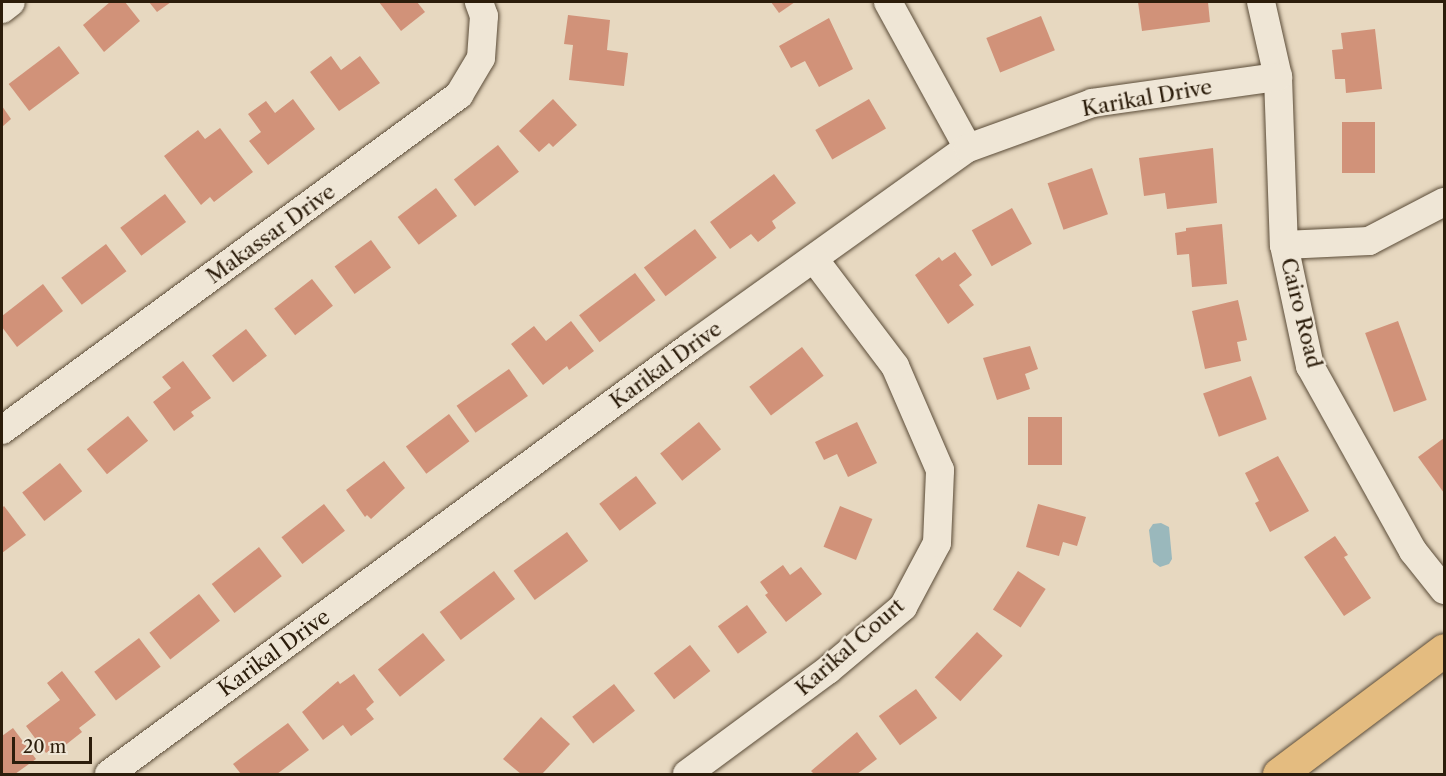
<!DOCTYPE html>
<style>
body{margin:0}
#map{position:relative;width:1446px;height:776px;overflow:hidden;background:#e7d8c0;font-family:"Libre Caslon Text",serif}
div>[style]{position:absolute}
.water>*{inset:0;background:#9ab8bc}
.building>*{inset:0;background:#d19279;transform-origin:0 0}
.roads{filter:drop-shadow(0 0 2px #5b4c38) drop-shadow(0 0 2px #5b4c38)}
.minor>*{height:28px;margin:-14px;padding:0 14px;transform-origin:14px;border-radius:14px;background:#efe6d6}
.major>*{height:33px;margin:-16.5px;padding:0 16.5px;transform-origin:16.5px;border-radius:16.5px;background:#e4bc80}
span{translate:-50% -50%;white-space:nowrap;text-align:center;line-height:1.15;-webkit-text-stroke:4.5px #efe6d6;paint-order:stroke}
.street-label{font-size:21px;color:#2c1d0b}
.frame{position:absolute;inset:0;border:3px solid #2c1d0b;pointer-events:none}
.scale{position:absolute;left:12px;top:737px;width:80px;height:27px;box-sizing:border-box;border:3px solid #2c1d0b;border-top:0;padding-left:8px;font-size:18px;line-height:21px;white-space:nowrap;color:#2c1d0b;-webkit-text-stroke:4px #efe6d6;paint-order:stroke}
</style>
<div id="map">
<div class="water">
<i style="clip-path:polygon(1161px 523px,1169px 527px,1172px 559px,1169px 564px,1160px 567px,1153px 562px,1149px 530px,1153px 524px)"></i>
</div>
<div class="building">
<i style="clip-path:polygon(110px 2px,125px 2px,140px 21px,104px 52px,83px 25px)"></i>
<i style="clip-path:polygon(149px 2px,171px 2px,157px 12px)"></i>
<i style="clip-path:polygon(379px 2px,417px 2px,425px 12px,401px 31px)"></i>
<i style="clip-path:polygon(771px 2px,795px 2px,779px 13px)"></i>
<i style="clip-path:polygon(1138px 2px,1208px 2px,1210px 22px,1142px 31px)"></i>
<i style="clip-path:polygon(568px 15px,610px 20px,607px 50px,628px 53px,624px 86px,569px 80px,573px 45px,564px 44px)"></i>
<i style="left:1041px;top:16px;width:37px;height:59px;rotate:68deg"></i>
<i style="clip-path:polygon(829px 18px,853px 69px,819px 87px,805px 61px,791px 68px,779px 46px)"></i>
<i style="clip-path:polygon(1375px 29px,1382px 89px,1346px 93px,1345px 79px,1335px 79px,1332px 50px,1343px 49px,1341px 33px)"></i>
<i style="left:59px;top:46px;width:34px;height:63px;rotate:53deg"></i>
<i style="clip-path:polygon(331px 56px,341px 70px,360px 56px,380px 83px,339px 111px,310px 72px)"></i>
<i style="clip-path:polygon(293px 99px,315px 129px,268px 165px,249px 141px,261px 132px,248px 114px,266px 101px,275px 113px)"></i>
<i style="clip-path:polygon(553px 99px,577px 125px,553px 147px,549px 143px,539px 152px,519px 131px)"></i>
<i style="left:869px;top:99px;width:34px;height:62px;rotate:60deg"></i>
<i style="clip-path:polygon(2px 106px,11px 119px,2px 127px)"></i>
<i style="left:1342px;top:122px;width:33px;height:51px"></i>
<i style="clip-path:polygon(220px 128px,253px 172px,214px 202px,210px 197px,201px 205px,164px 156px,198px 130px,205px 139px)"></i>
<i style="left:498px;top:145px;width:34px;height:56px;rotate:52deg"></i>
<i style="clip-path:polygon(1213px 148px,1217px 203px,1167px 209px,1165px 193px,1144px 196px,1139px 158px)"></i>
<i style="left:1092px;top:168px;width:49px;height:47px;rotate:71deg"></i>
<i style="clip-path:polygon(774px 174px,796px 203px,772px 221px,776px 228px,758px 242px,751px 234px,730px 249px,710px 222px)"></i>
<i style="left:436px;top:188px;width:35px;height:48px;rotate:53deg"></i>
<i style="left:165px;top:194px;width:35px;height:56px;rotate:53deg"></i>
<i style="left:1012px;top:208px;width:41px;height:46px;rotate:61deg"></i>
<i style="clip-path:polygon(1222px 224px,1227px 284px,1192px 287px,1189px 254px,1177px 255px,1175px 233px,1186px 231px,1186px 228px)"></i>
<i style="left:695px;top:229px;width:36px;height:64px;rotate:53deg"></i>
<i style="left:371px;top:240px;width:34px;height:45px;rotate:54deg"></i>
<i style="left:106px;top:244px;width:34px;height:56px;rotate:53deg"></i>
<i style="clip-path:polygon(955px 252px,972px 275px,959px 285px,974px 305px,948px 324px,915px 275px,939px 257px,942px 261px)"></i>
<i style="left:635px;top:273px;width:34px;height:70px;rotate:53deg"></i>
<i style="left:312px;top:279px;width:34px;height:48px;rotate:52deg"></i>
<i style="clip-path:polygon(43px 284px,63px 311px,17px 347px,2px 327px,2px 316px)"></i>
<i style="clip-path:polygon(1238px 300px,1247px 340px,1237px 342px,1241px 361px,1205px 369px,1192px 311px)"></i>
<i style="clip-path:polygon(571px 321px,594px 351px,569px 370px,567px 366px,543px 385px,511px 344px,534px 326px,546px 341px)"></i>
<i style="left:1398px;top:321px;width:84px;height:35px;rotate:70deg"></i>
<i style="left:246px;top:329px;width:34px;height:43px;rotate:52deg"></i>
<i style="clip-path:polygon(1030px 346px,1038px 369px,1025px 374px,1030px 389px,997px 400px,983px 358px)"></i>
<i style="left:802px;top:347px;width:36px;height:66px;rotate:53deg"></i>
<i style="clip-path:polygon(183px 361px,211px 398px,191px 412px,194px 416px,174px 431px,153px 402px,171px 388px,162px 377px)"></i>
<i style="left:509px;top:369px;width:33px;height:64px;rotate:55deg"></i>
<i style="left:1251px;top:376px;width:46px;height:51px;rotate:70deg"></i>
<i style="left:449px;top:414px;width:34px;height:54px;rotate:53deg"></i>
<i style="left:128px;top:416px;width:32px;height:53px;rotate:51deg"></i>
<i style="left:1028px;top:417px;width:34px;height:48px"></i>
<i style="left:699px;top:422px;width:35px;height:50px;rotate:51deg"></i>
<i style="clip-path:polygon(857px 422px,877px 463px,848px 477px,837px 454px,824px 460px,815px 442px)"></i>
<i style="clip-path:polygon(1444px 438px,1444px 493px,1418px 457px)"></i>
<i style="clip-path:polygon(1278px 456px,1309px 511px,1270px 532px,1255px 503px,1259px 501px,1245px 473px)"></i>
<i style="clip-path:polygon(384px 461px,405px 488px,371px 519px,367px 515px,365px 517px,346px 490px)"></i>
<i style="left:60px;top:463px;width:36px;height:48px;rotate:52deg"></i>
<i style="left:636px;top:476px;width:34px;height:46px;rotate:53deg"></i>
<i style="left:324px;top:504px;width:34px;height:54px;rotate:52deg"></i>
<i style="clip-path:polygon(1038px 504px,1086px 517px,1077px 546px,1063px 542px,1059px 556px,1026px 547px)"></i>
<i style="clip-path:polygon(4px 506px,26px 535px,2px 553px,2px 508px)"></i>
<i style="left:840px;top:506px;width:35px;height:44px;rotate:22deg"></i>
<i style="left:567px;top:532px;width:36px;height:66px;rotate:54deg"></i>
<i style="clip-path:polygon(1335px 536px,1348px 555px,1344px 557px,1371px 598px,1344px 616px,1304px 557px)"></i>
<i style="left:259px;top:547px;width:37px;height:60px;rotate:52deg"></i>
<i style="clip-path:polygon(783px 565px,790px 575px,801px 567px,822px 594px,786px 622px,765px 595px,768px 593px,760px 582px)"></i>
<i style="left:494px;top:571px;width:35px;height:68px;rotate:53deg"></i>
<i style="left:1018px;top:571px;width:33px;height:46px;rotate:33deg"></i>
<i style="left:199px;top:594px;width:34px;height:63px;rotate:52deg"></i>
<i style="left:747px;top:605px;width:34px;height:36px;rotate:54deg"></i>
<i style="left:977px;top:632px;width:35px;height:62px;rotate:43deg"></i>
<i style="left:423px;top:633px;width:35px;height:58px;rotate:51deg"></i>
<i style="left:139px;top:638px;width:36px;height:56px;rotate:53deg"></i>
<i style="left:690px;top:645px;width:33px;height:46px;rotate:52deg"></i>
<i style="clip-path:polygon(62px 671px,96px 715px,79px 728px,82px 732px,63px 747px,60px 743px,46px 753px,26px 726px,60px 700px,47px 683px)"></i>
<i style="clip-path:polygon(354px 674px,374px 702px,366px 709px,374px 719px,351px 736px,343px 725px,323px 740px,302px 712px,338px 681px,340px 684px)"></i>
<i style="left:614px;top:684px;width:34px;height:53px;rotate:52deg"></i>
<i style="left:916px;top:689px;width:36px;height:46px;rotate:54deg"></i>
<i style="clip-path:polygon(541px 717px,570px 744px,542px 774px,521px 774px,503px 759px)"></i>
<i style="clip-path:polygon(288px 723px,309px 750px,277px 774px,241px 774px,233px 764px)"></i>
<i style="clip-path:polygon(13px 728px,36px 759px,15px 774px,2px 774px,2px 736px)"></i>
<i style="clip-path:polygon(857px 732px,877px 759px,857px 774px,814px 774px,811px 771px)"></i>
</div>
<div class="roads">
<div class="minor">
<i style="left:888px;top:2px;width:166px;rotate:61.3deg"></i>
<i style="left:1261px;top:2px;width:77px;rotate:77.2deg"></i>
<i style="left:1278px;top:77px;width:168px;rotate:88deg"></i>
<i style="left:1284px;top:245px;width:124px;rotate:77.9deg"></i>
<i style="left:1310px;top:366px;width:212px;rotate:60.9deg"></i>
<i style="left:1413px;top:551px;width:50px;rotate:51.5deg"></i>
<i style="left:2px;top:9px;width:11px;rotate:-38deg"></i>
<i style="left:1284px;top:245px;width:85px;rotate:-2.7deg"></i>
<i style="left:1369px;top:241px;width:85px;rotate:-27.5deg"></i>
<i style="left:2px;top:430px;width:567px;rotate:-36.24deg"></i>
<i style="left:459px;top:95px;width:43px;rotate:-59.3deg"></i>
<i style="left:481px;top:58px;width:42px;rotate:-85.9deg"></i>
<i style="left:484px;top:16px;width:15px;rotate:-110deg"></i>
<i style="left:109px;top:774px;width:722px;rotate:-36.33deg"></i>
<i style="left:691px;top:346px;width:340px;rotate:-35.6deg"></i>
<i style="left:968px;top:148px;width:132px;rotate:-19.9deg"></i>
<i style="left:1092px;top:103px;width:188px;rotate:-8deg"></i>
<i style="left:687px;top:774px;width:175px;rotate:-36.4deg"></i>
<i style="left:828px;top:670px;width:98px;rotate:-40deg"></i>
<i style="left:903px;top:607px;width:72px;rotate:-62deg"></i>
<i style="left:937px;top:543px;width:73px;rotate:-87.6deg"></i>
<i style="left:940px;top:470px;width:113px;rotate:-113.4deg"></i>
<i style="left:895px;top:366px;width:134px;rotate:-127.1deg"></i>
</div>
<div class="major">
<i style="left:1279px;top:774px;width:206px;rotate:-36.9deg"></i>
</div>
</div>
<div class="street-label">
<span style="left:1147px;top:98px;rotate:-10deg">Karikal Drive</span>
<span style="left:271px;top:234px;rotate:-36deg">Makassar Drive</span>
<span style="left:1301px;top:313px;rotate:76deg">Cairo Road</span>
<span style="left:666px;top:365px;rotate:-36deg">Karikal Drive</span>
<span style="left:850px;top:647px;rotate:-41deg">Karikal Court</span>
<span style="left:274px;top:653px;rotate:-36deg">Karikal Drive</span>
</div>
<div class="frame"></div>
<div class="scale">20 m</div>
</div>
